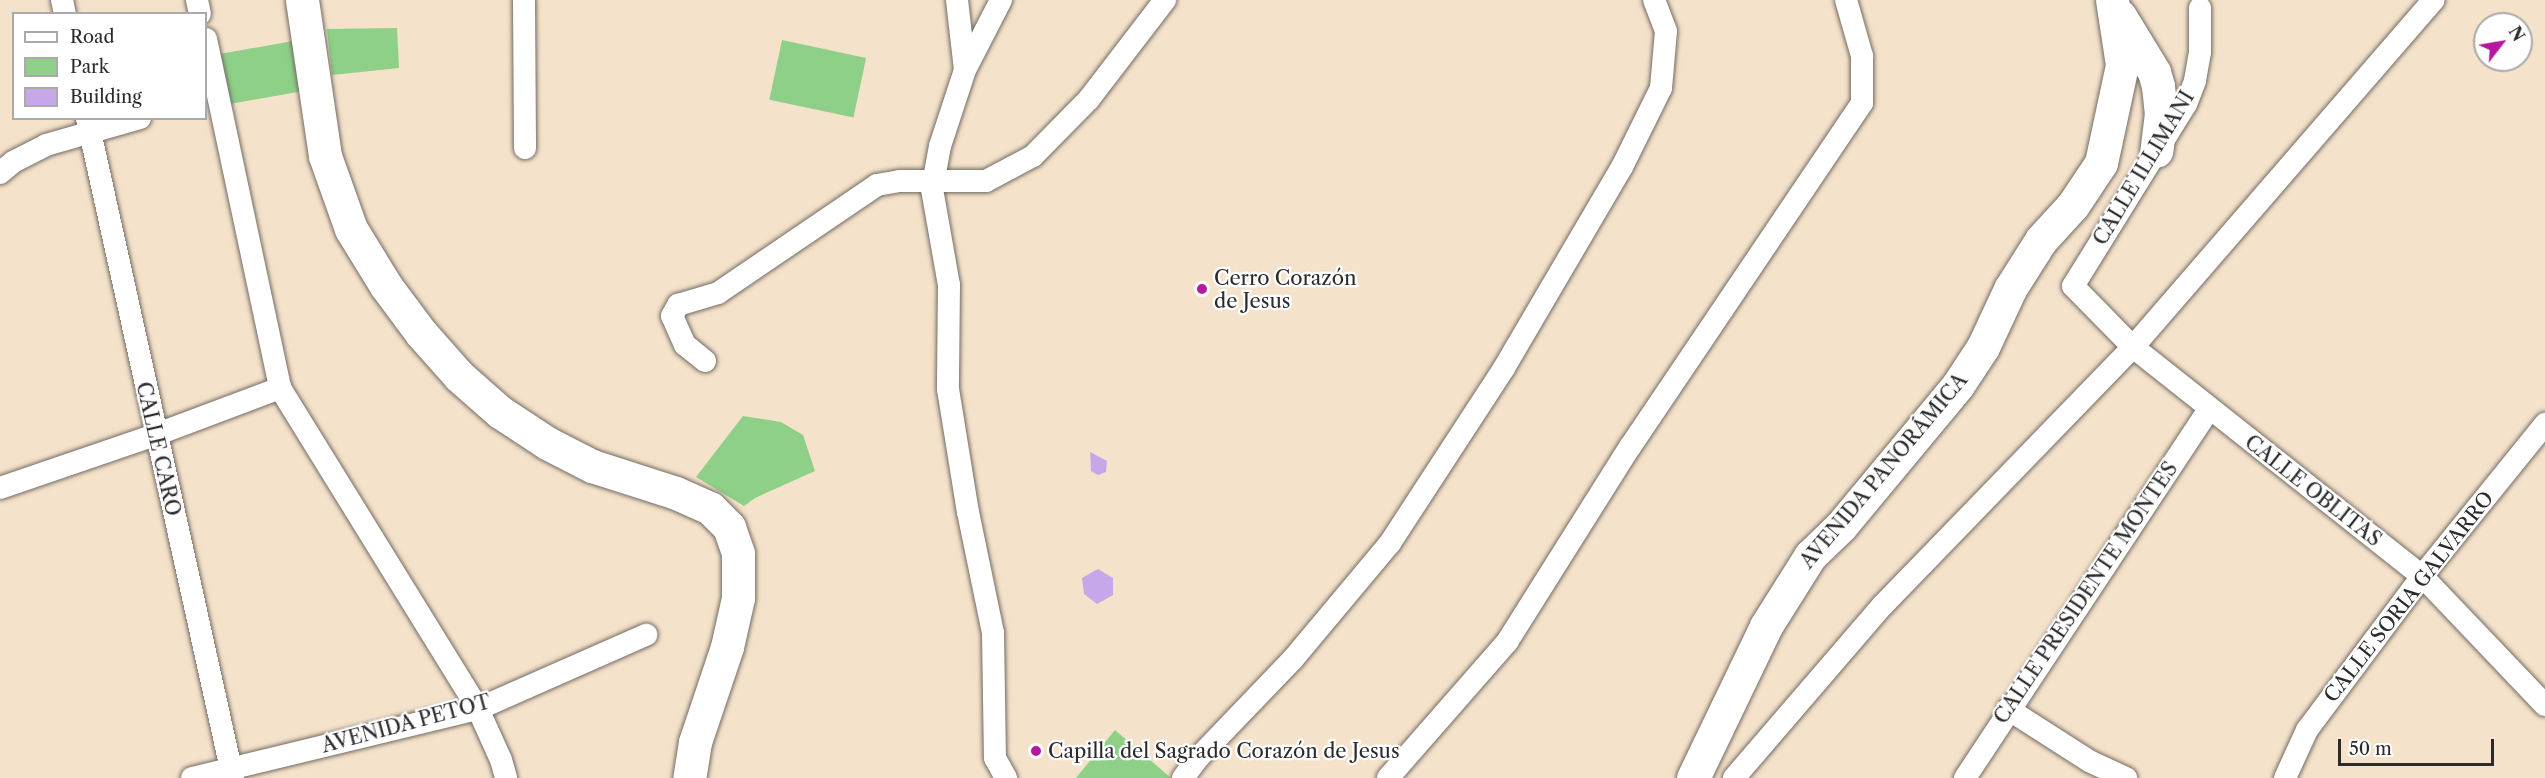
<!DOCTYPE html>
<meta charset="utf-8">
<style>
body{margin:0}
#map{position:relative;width:2545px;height:778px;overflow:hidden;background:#f5e2ca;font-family:"Libre Caslon Text",serif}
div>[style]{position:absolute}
.green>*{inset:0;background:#8ed088;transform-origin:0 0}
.building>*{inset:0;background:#c6a7e9}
.roads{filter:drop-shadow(0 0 2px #726b63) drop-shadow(0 0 2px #726b63)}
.minor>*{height:22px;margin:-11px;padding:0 11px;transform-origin:11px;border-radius:11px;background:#fff}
.primary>*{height:33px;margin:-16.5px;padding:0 16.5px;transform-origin:16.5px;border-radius:16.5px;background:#fff}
.dots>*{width:16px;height:16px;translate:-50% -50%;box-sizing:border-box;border:3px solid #fff;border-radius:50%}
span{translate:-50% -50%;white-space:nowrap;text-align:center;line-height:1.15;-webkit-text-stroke:4.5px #fff;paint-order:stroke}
.street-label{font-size:20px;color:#2b2b2b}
.poi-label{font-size:20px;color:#2b2b2b}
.left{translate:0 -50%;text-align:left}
.legend{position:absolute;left:12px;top:12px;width:195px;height:108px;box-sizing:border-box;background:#fff;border:2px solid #aaa;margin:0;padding:8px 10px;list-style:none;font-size:18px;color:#2b2b2b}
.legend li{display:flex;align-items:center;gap:12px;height:30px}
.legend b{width:30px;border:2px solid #aaa}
.north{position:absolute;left:2473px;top:12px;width:60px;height:60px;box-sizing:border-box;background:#fff;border:2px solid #aaa;border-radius:50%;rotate:59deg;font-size:16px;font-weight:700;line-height:24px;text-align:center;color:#2b2b2b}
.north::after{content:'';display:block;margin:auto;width:21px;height:27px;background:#b5179e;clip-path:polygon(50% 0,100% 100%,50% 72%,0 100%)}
.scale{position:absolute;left:2338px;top:739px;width:156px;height:27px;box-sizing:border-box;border:3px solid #2b2b2b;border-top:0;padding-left:8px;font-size:18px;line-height:21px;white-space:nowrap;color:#2b2b2b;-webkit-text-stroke:4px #fff;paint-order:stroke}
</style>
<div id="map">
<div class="green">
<i style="clip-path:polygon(397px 28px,399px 68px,332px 75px,327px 29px)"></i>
<i style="left:782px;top:40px;width:86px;height:61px;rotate:12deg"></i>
<i style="left:293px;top:41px;width:51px;height:73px;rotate:80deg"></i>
<i style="clip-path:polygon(743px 416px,781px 422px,803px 435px,815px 471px,755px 498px,744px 506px,696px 477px)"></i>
<i style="clip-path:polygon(1115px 730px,1171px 778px,1076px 778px)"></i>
</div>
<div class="building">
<i style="clip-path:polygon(1090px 452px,1107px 461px,1106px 472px,1098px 475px,1091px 471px)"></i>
<i style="clip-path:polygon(1098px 569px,1113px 578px,1113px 595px,1097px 604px,1084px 594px,1082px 578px)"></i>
</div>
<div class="roads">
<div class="minor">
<i style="left:62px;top:0;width:14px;rotate:78deg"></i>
<i style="left:197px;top:0;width:14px;rotate:78deg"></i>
<i style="left:524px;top:0;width:148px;rotate:89.6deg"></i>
<i style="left:957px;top:0;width:70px;rotate:83.5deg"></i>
<i style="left:1001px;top:0;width:79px;rotate:117.2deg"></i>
<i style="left:965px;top:70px;width:80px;rotate:108.2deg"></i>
<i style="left:940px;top:146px;width:44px;rotate:100.5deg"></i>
<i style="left:932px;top:189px;width:97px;rotate:80deg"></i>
<i style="left:949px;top:285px;width:104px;rotate:90.6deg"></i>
<i style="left:948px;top:389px;width:125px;rotate:80.8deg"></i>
<i style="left:968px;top:512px;width:124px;rotate:78.3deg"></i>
<i style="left:993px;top:633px;width:125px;rotate:89.1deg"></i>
<i style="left:995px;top:758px;width:23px;rotate:61deg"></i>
<i style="left:2200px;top:8px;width:44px;rotate:90deg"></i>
<i style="left:2200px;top:52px;width:29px;rotate:100deg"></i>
<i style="left:2195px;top:81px;width:25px;rotate:111deg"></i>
<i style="left:2186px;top:104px;width:214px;rotate:121.8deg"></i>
<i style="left:2073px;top:286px;width:86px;rotate:45.5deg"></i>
<i style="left:2133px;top:347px;width:369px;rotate:38.4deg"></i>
<i style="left:2422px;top:576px;width:178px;rotate:46.4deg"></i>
<i style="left:206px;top:39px;width:357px;rotate:78deg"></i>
<i style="left:280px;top:388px;width:377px;rotate:58.3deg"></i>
<i style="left:478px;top:709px;width:56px;rotate:65.7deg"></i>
<i style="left:501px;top:760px;width:19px;rotate:74deg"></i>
<i style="left:87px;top:118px;width:676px;rotate:77.53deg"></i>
<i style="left:0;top:173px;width:17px;rotate:-40deg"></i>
<i style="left:13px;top:162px;width:37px;rotate:-27deg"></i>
<i style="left:46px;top:145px;width:98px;rotate:-16deg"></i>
<i style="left:705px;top:361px;width:26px;rotate:-141deg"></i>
<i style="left:685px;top:345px;width:32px;rotate:-114deg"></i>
<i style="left:672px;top:316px;width:13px;rotate:-61deg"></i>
<i style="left:678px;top:305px;width:42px;rotate:-16.7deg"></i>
<i style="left:718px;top:293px;width:192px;rotate:-34.2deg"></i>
<i style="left:877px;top:185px;width:23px;rotate:-10deg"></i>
<i style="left:900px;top:181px;width:86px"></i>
<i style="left:986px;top:181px;width:53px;rotate:-28deg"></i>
<i style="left:1033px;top:156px;width:80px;rotate:-45.5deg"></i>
<i style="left:1089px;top:99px;width:125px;rotate:-52.5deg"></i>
<i style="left:0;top:488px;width:164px;rotate:-18.9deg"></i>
<i style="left:155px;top:435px;width:134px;rotate:-20.6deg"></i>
<i style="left:2008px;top:709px;width:96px;rotate:32.7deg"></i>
<i style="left:2089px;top:761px;width:41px;rotate:24.7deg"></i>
<i style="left:192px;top:778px;width:294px;rotate:-13.6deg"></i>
<i style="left:478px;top:709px;width:184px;rotate:-23.8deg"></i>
<i style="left:1183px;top:778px;width:26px;rotate:-53deg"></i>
<i style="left:1199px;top:757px;width:136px;rotate:-46.2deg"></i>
<i style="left:1293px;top:659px;width:151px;rotate:-50.1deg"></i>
<i style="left:1390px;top:543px;width:209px;rotate:-56.9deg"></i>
<i style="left:1504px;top:368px;width:233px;rotate:-59.6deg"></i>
<i style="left:1622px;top:167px;width:88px;rotate:-63.7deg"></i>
<i style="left:1661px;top:88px;width:57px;rotate:-85deg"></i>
<i style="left:1666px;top:31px;width:33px;rotate:-111deg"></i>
<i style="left:1388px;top:778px;width:181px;rotate:-48.8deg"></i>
<i style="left:1507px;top:642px;width:231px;rotate:-57.8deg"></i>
<i style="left:1630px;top:447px;width:415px;rotate:-56deg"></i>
<i style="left:1862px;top:103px;width:47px;rotate:-90deg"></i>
<i style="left:1862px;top:56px;width:58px;rotate:-105.9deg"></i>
<i style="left:1734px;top:778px;width:228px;rotate:-49.3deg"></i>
<i style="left:1883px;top:605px;width:359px;rotate:-45.9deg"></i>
<i style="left:2133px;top:347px;width:459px;rotate:-49.1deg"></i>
<i style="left:1965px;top:778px;width:442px;rotate:-56.5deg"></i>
<i style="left:2285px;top:778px;width:53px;rotate:-65.4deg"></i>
<i style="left:2307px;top:730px;width:192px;rotate:-53.2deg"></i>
<i style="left:2422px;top:576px;width:196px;rotate:-51deg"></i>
</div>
<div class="primary">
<i style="left:302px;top:0;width:158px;rotate:81.6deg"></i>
<i style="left:325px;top:156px;width:77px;rotate:70.4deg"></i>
<i style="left:351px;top:229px;width:67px;rotate:58.4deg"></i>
<i style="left:386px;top:286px;width:59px;rotate:53.3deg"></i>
<i style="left:421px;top:333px;width:57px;rotate:48.5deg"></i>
<i style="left:459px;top:376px;width:55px;rotate:41.3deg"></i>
<i style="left:500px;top:412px;width:56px;rotate:33.4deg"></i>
<i style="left:547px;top:443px;width:51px;rotate:27.1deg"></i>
<i style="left:592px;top:466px;width:88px;rotate:17.8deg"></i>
<i style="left:676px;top:493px;width:37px;rotate:24deg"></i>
<i style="left:710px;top:508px;width:27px;rotate:45deg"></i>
<i style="left:729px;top:527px;width:28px;rotate:71deg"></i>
<i style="left:738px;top:553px;width:45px;rotate:90deg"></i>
<i style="left:738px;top:598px;width:50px;rotate:102.7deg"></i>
<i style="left:727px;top:647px;width:100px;rotate:108.6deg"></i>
<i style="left:695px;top:742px;width:36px;rotate:99deg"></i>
<i style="left:2120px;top:16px;width:66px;rotate:58.7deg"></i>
<i style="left:2154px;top:72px;width:15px;rotate:74deg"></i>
<i style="left:2158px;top:86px;width:27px;rotate:84deg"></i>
<i style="left:2161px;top:113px;width:38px;rotate:97deg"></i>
<i style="left:1693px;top:778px;width:169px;rotate:-64.3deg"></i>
<i style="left:1766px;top:626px;width:83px;rotate:-57.8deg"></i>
<i style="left:1810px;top:556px;width:43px;rotate:-44.1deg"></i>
<i style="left:1841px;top:526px;width:183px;rotate:-50.3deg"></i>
<i style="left:1958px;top:385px;width:45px;rotate:-56.7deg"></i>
<i style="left:1983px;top:347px;width:64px;rotate:-65deg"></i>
<i style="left:2010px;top:289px;width:58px;rotate:-57.7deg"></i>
<i style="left:2041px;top:240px;width:47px;rotate:-47.6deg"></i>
<i style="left:2073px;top:205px;width:50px;rotate:-56.3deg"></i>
<i style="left:2101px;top:163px;width:100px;rotate:-77.9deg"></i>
<i style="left:2122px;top:65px;width:66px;rotate:-98.7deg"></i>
</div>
</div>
<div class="dots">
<i style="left:1202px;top:289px;background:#b5179e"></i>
<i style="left:1036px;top:751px;background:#b5179e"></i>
</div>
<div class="street-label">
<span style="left:2144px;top:168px;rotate:-59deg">CALLE ILLIMANI</span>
<span style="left:158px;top:449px;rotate:77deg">CALLE CARO</span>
<span style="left:1884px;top:471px;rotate:-50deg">AVENIDA PANORÁMICA</span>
<span style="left:2313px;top:491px;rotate:38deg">CALLE OBLITAS</span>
<span style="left:2086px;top:593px;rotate:-56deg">CALLE PRESIDENTE MONTES</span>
<span style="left:2409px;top:597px;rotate:-52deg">CALLE SORIA GALVARRO</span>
<span style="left:406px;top:724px;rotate:-15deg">AVENIDA PETOT</span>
</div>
<div class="poi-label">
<span class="left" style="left:1214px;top:290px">Cerro Corazón<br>de Jesus</span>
<span class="left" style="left:1048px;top:751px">Capilla del Sagrado Corazón de Jesus</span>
</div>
<ul class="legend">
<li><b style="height:8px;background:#fff"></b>Road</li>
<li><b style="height:16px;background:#8ed088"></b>Park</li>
<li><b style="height:16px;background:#c6a7e9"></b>Building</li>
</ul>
<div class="north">N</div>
<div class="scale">50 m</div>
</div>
